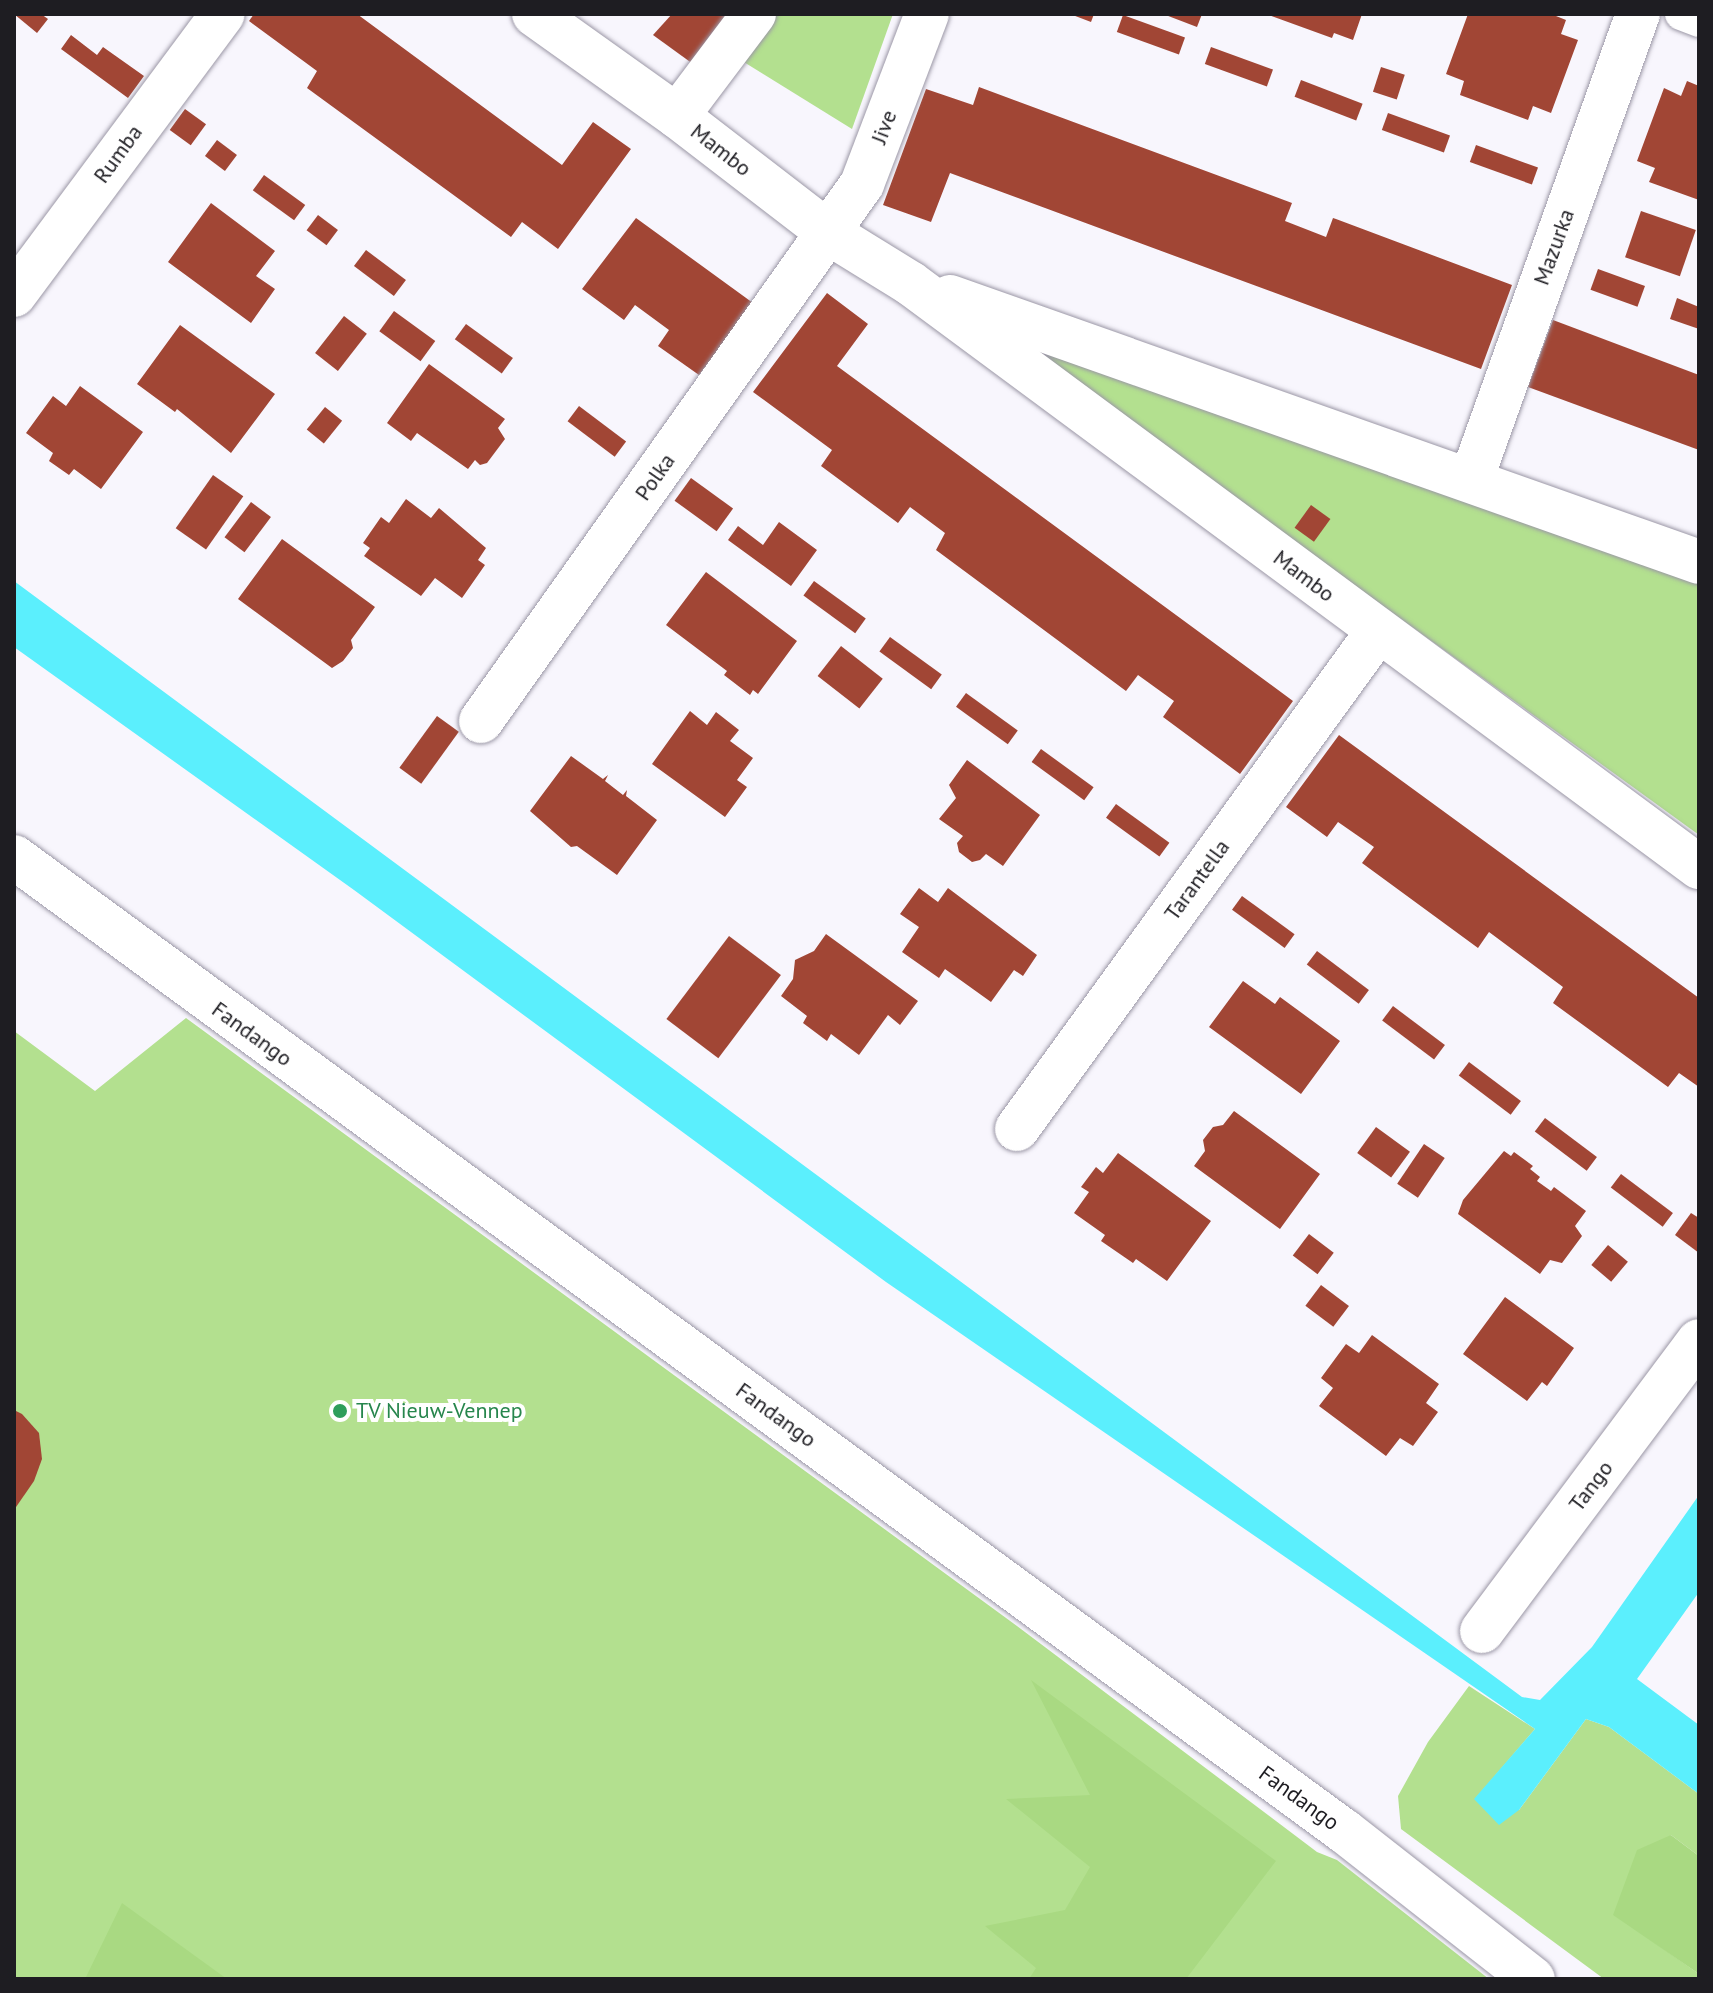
<!DOCTYPE html>
<style>
body{margin:0}
#map{position:relative;width:1713px;height:1993px;overflow:hidden;background:#f8f6fd;font-family:"PT Sans",sans-serif}
div>[style]{position:absolute}
.green>*{inset:0;background:#b3e08f}
.forest>*{inset:0;background:#a9d982}
.water>*{inset:0;background:#5beffd}
.building>*{inset:0;background:#a14635;transform-origin:0 0}
.roads{filter:drop-shadow(0 0 2px #9b97a6) drop-shadow(0 0 2px #9b97a6)}
.lane>*{height:32px;margin:-16px;padding:0 16px;transform-origin:16px;border-radius:16px;background:#fff}
.street>*{height:44px;margin:-22px;padding:0 22px;transform-origin:22px;border-radius:22px;background:#fff}
.dots>*{width:22px;height:22px;translate:-50% -50%;box-sizing:border-box;border:4px solid #fff;border-radius:50%}
span{translate:-50% -50%;white-space:nowrap;text-align:center;line-height:1.15;-webkit-text-stroke:8px #fff;paint-order:stroke}
.street-label{font-size:22px;color:#1e1d22}
.leisure-label{font-size:22px;color:#27864d}
.left{translate:0 -50%;text-align:left}
.frame{position:absolute;inset:0;border:16px solid #1e1d22;pointer-events:none}
</style>
<div id="map">
<div class="green">
<i style="clip-path:polygon(774px 14px,893px 14px,852px 129px,739px 59px)"></i>
<i style="clip-path:polygon(1019px 342px,1699px 583px,1699px 835px)"></i>
<i style="clip-path:polygon(186px 1018px,1017px 1626px,1317px 1852px,1337px 1860px,1489px 1979px,14px 1979px,14px 1031px,95px 1091px)"></i>
<i style="clip-path:polygon(1469px 1686px,1535px 1729px,1475px 1799px,1519px 1810px,1586px 1719px,1609px 1727px,1699px 1794px,1699px 1856px,1671px 1835px,1614px 1914px,1699px 1974px,1699px 1979px,1604px 1979px,1401px 1829px,1398px 1796px,1428px 1742px)"></i>
</div>
<div class="forest">
<i style="clip-path:polygon(1031px 1680px,1276px 1861px,1186px 1979px,1029px 1979px,1036px 1968px,985px 1926px,1065px 1910px,1090px 1867px,1006px 1799px,1090px 1795px)"></i>
<i style="clip-path:polygon(1671px 1835px,1699px 1856px,1699px 1974px,1613px 1915px,1637px 1850px)"></i>
<i style="clip-path:polygon(122px 1903px,227px 1979px,85px 1979px)"></i>
</div>
<div class="water">
<i style="clip-path:polygon(14px 581px,1522px 1697px,1540px 1700px,1592px 1647px,1699px 1495px,1699px 1592px,1637px 1679px,1699px 1725px,1699px 1794px,1609px 1727px,1586px 1719px,1519px 1810px,1499px 1825px,1474px 1799px,1535px 1729px,886px 1282px,354px 890px,14px 647px)"></i>
</div>
<div class="building">
<i style="clip-path:polygon(14px 14px,41px 14px,48px 19px,37px 33px)"></i>
<i style="clip-path:polygon(254px 14px,357px 14px,562px 165px,593px 122px,631px 149px,558px 249px,522px 222px,511px 237px,307px 88px,317px 71px,249px 21px)"></i>
<i style="clip-path:polygon(672px 14px,730px 14px,693px 64px,653px 35px)"></i>
<i style="clip-path:polygon(1070px 14px,1094px 14px,1091px 22px)"></i>
<i style="clip-path:polygon(1163px 14px,1202px 14px,1197px 27px)"></i>
<i style="clip-path:polygon(1266px 14px,1362px 14px,1353px 40px,1334px 33px,1332px 38px)"></i>
<i style="clip-path:polygon(1468px 14px,1551px 14px,1566px 20px,1561px 34px,1578px 40px,1551px 113px,1533px 106px,1528px 120px,1460px 95px,1464px 81px,1446px 74px)"></i>
<i style="left:1123px;top:15px;width:66px;height:18px;rotate:20deg"></i>
<i style="clip-path:polygon(71px 35px,97px 55px,103px 47px,144px 76px,128px 98px,61px 49px)"></i>
<i style="left:1211px;top:47px;width:66px;height:18px;rotate:20deg"></i>
<i style="left:1381px;top:67px;width:25px;height:26px;rotate:18deg"></i>
<i style="left:1301px;top:80px;width:66px;height:18px;rotate:21deg"></i>
<i style="clip-path:polygon(1687px 81px,1699px 86px,1699px 200px,1649px 182px,1655px 168px,1637px 161px,1664px 88px,1681px 96px)"></i>
<i style="clip-path:polygon(979px 87px,1292px 203px,1285px 221px,1326px 237px,1333px 218px,1336px 219px,1512px 285px,1481px 369px,950px 173px,931px 222px,883px 205px,926px 89px,973px 105px)"></i>
<i style="left:185px;top:109px;width:26px;height:26px;rotate:36deg"></i>
<i style="left:1388px;top:113px;width:66px;height:18px;rotate:20deg"></i>
<i style="left:217px;top:140px;width:25px;height:20px;rotate:37deg"></i>
<i style="left:1476px;top:145px;width:66px;height:18px;rotate:20deg"></i>
<i style="left:264px;top:175px;width:51px;height:19px;rotate:36deg"></i>
<i style="clip-path:polygon(211px 203px,275px 251px,256px 276px,275px 289px,251px 323px,168px 262px)"></i>
<i style="left:1641px;top:211px;width:58px;height:49px;rotate:19deg"></i>
<i style="left:318px;top:215px;width:25px;height:19px;rotate:37deg"></i>
<i style="clip-path:polygon(636px 218px,753px 303px,699px 375px,658px 346px,669px 330px,635px 305px,624px 320px,582px 289px)"></i>
<i style="left:366px;top:250px;width:50px;height:20px;rotate:37deg"></i>
<i style="left:1598px;top:269px;width:50px;height:22px;rotate:20deg"></i>
<i style="clip-path:polygon(827px 293px,868px 324px,837px 366px,1293px 701px,1240px 774px,1163px 717px,1174px 701px,1138px 675px,1126px 691px,936px 550px,945px 533px,910px 507px,898px 523px,821px 466px,832px 450px,753px 392px)"></i>
<i style="clip-path:polygon(1677px 298px,1699px 307px,1699px 329px,1670px 319px)"></i>
<i style="left:394px;top:311px;width:51px;height:25px;rotate:36deg"></i>
<i style="left:344px;top:316px;width:29px;height:47px;rotate:38deg"></i>
<i style="clip-path:polygon(1553px 320px,1699px 375px,1699px 450px,1528px 387px)"></i>
<i style="left:466px;top:324px;width:58px;height:19px;rotate:36deg"></i>
<i style="clip-path:polygon(180px 325px,275px 394px,231px 453px,177px 409px,175px 412px,137px 384px)"></i>
<i style="clip-path:polygon(429px 364px,505px 419px,498px 428px,505px 439px,487px 463px,480px 465px,475px 460px,468px 469px,417px 433px,411px 441px,387px 423px)"></i>
<i style="clip-path:polygon(80px 386px,143px 432px,101px 489px,74px 469px,69px 475px,49px 461px,53px 453px,26px 433px,53px 396px,66px 406px)"></i>
<i style="left:579px;top:406px;width:59px;height:19px;rotate:37deg"></i>
<i style="left:325px;top:407px;width:22px;height:29px;rotate:39deg"></i>
<i style="left:213px;top:475px;width:37px;height:65px;rotate:35deg"></i>
<i style="left:691px;top:478px;width:52px;height:28px;rotate:36deg"></i>
<i style="clip-path:polygon(406px 499px,431px 518px,439px 508px,486px 548px,478px 560px,485px 565px,462px 598px,435px 578px,421px 596px,364px 556px,370px 548px,363px 543px,381px 517px,389px 523px)"></i>
<i style="left:251px;top:502px;width:25px;height:44px;rotate:37deg"></i>
<i style="left:1311px;top:505px;width:24px;height:28px;rotate:36deg"></i>
<i style="clip-path:polygon(779px 522px,817px 550px,791px 586px,728px 540px,738px 526px,763px 545px)"></i>
<i style="clip-path:polygon(282px 539px,375px 607px,351px 640px,353px 648px,343px 661px,332px 668px,238px 599px)"></i>
<i style="clip-path:polygon(706px 572px,797px 641px,758px 694px,753px 690px,750px 695px,724px 675px,727px 671px,666px 625px)"></i>
<i style="left:814px;top:581px;width:64px;height:18px;rotate:36deg"></i>
<i style="left:890px;top:637px;width:64px;height:18px;rotate:36deg"></i>
<i style="left:841px;top:646px;width:53px;height:38px;rotate:38deg"></i>
<i style="left:966px;top:693px;width:64px;height:17px;rotate:36deg"></i>
<i style="clip-path:polygon(690px 711px,707px 725px,716px 712px,739px 730px,730px 741px,753px 758px,737px 780px,747px 787px,725px 817px,652px 764px)"></i>
<i style="left:437px;top:716px;width:27px;height:64px;rotate:36deg"></i>
<i style="clip-path:polygon(1339px 735px,1699px 998px,1699px 1087px,1679px 1073px,1668px 1087px,1553px 1003px,1563px 987px,1489px 932px,1478px 948px,1362px 863px,1374px 847px,1338px 822px,1327px 837px,1286px 807px)"></i>
<i style="left:1041px;top:749px;width:65px;height:16px;rotate:36deg"></i>
<i style="clip-path:polygon(571px 756px,603px 779px,608px 775px,605px 781px,623px 795px,627px 790px,626px 796px,657px 820px,617px 875px,577px 846px,571px 847px,530px 811px)"></i>
<i style="clip-path:polygon(967px 760px,1040px 815px,1003px 866px,986px 854px,980px 860px,972px 862px,959px 852px,957px 843px,963px 836px,939px 819px,956px 798px,949px 785px)"></i>
<i style="left:1116px;top:804px;width:66px;height:17px;rotate:36deg"></i>
<i style="clip-path:polygon(919px 888px,938px 902px,948px 888px,1037px 955px,1023px 976px,1014px 970px,991px 1002px,945px 969px,939px 978px,902px 952px,919px 927px,900px 914px)"></i>
<i style="left:1242px;top:896px;width:65px;height:17px;rotate:36deg"></i>
<i style="clip-path:polygon(826px 934px,918px 1001px,900px 1025px,888px 1015px,859px 1055px,831px 1034px,827px 1041px,803px 1023px,807px 1016px,781px 996px,793px 979px,795px 960px,814px 951px)"></i>
<i style="left:729px;top:936px;width:65px;height:104px;rotate:37deg"></i>
<i style="left:1317px;top:951px;width:65px;height:17px;rotate:37deg"></i>
<i style="clip-path:polygon(1243px 981px,1275px 1004px,1280px 997px,1340px 1041px,1301px 1094px,1209px 1027px)"></i>
<i style="left:1393px;top:1006px;width:65px;height:18px;rotate:37deg"></i>
<i style="left:1469px;top:1062px;width:65px;height:17px;rotate:37deg"></i>
<i style="clip-path:polygon(1234px 1111px,1320px 1174px,1280px 1229px,1194px 1166px,1205px 1151px,1203px 1140px,1213px 1127px,1223px 1125px)"></i>
<i style="left:1545px;top:1118px;width:65px;height:17px;rotate:37deg"></i>
<i style="left:1376px;top:1127px;width:42px;height:32px;rotate:36deg"></i>
<i style="left:1424px;top:1144px;width:25px;height:48px;rotate:34deg"></i>
<i style="clip-path:polygon(1504px 1151px,1511px 1156px,1514px 1152px,1533px 1166px,1530px 1169px,1540px 1177px,1537px 1181px,1551px 1191px,1554px 1187px,1586px 1211px,1575px 1226px,1582px 1236px,1562px 1263px,1550px 1260px,1540px 1274px,1458px 1214px,1463px 1200px)"></i>
<i style="clip-path:polygon(1118px 1153px,1211px 1221px,1167px 1281px,1136px 1259px,1133px 1263px,1101px 1241px,1105px 1235px,1074px 1213px,1089px 1192px,1081px 1187px,1096px 1167px,1103px 1173px)"></i>
<i style="left:1621px;top:1174px;width:65px;height:17px;rotate:37deg"></i>
<i style="clip-path:polygon(1691px 1213px,1699px 1218px,1699px 1253px,1675px 1235px)"></i>
<i style="left:1309px;top:1234px;width:31px;height:27px;rotate:37deg"></i>
<i style="left:1608px;top:1245px;width:26px;height:26px;rotate:40deg"></i>
<i style="left:1321px;top:1285px;width:35px;height:26px;rotate:37deg"></i>
<i style="clip-path:polygon(1505px 1297px,1574px 1348px,1547px 1386px,1542px 1382px,1527px 1401px,1463px 1354px)"></i>
<i style="clip-path:polygon(1372px 1335px,1439px 1384px,1426px 1403px,1438px 1412px,1413px 1446px,1400px 1438px,1386px 1456px,1319px 1406px,1333px 1388px,1321px 1378px,1346px 1344px,1359px 1353px)"></i>
<i style="clip-path:polygon(14px 1410px,22px 1414px,39px 1433px,42px 1459px,34px 1481px,14px 1510px)"></i>
</div>
<div class="roads">
<div class="lane">
<i style="left:1681px;top:14px;width:19px;rotate:21deg"></i>
</div>
<div class="street">
<i style="left:534px;top:14px;width:176px;rotate:35.5deg"></i>
<i style="left:677px;top:116px;width:192px;rotate:37.6deg"></i>
<i style="left:829px;top:233px;width:95px;rotate:31.7deg"></i>
<i style="left:910px;top:283px;width:982px;rotate:36.51deg"></i>
<i style="left:677px;top:116px;width:128px;rotate:-53deg"></i>
<i style="left:14px;top:295px;width:350px;rotate:-53.4deg"></i>
<i style="left:950px;top:297px;width:794px;rotate:19.48deg"></i>
<i style="left:1471px;top:480px;width:495px;rotate:-70.3deg"></i>
<i style="left:481px;top:721px;width:658px;rotate:-54.64deg"></i>
<i style="left:862px;top:184px;width:182px;rotate:-69.1deg"></i>
<i style="left:14px;top:857px;width:1649px;rotate:36.22deg"></i>
<i style="left:1344px;top:1831px;width:240px;rotate:38.1deg"></i>
<i style="left:1017px;top:1129px;width:615px;rotate:-54.06deg"></i>
<i style="left:1482px;top:1631px;width:362px;rotate:-53.2deg"></i>
</div>
</div>
<div class="dots">
<i style="left:340px;top:1411px;background:#2e9e5b"></i>
</div>
<div class="street-label">
<span style="left:884px;top:127px;rotate:-69deg">Jive</span>
<span style="left:721px;top:150px;rotate:38deg">Mambo</span>
<span style="left:118px;top:154px;rotate:-54deg">Rumba</span>
<span style="left:1554px;top:247px;rotate:-70deg">Mazurka</span>
<span style="left:655px;top:477px;rotate:-55deg">Polka</span>
<span style="left:1304px;top:576px;rotate:37deg">Mambo</span>
<span style="left:1197px;top:880px;rotate:-54deg">Tarantella</span>
<span style="left:252px;top:1034px;rotate:36deg">Fandango</span>
<span style="left:776px;top:1415px;rotate:36deg">Fandango</span>
<span style="left:1591px;top:1486px;rotate:-53deg">Tango</span>
<span style="left:1299px;top:1798px;rotate:36deg">Fandango</span>
</div>
<div class="leisure-label">
<span class="left" style="left:356px;top:1411px">TV Nieuw-Vennep</span>
</div>
<div class="frame"></div>
</div>
